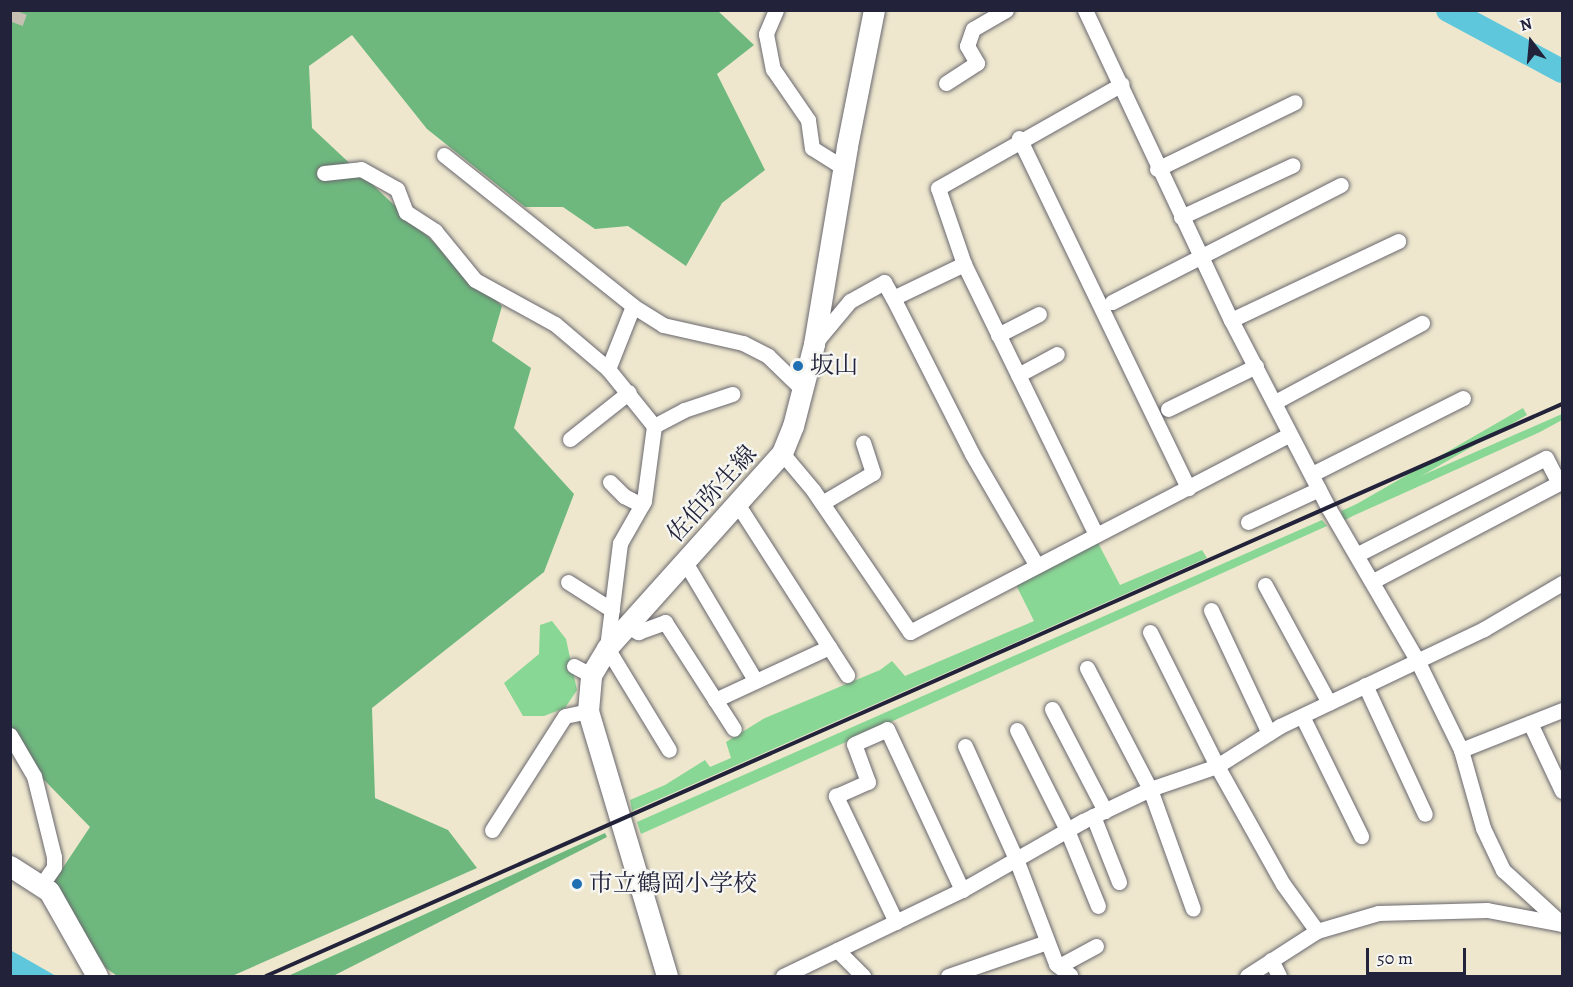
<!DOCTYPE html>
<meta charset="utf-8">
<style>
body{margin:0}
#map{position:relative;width:1573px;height:987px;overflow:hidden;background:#eee7ce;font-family:Alegreya,"Noto Serif JP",serif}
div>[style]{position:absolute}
.green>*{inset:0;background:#89d795;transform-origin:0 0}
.forest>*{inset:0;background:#6eb87e}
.water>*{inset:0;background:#5fc7dc}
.river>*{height:24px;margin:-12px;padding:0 12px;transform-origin:12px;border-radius:12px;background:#5fc7dc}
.highway-tunnel>*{height:27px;margin-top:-13.5px;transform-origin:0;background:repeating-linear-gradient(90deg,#c5c0b1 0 27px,transparent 0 41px)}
.roads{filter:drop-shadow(0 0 2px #69676e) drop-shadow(0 0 2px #69676e)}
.street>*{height:15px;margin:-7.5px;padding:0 7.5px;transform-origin:7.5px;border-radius:7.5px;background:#fff}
.secondary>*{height:21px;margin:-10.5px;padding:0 10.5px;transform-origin:10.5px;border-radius:10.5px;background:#fff}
.rail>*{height:4px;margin:-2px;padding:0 2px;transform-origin:2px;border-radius:2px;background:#22223b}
.dots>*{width:16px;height:16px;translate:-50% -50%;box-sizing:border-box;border:3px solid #f6f6f2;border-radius:50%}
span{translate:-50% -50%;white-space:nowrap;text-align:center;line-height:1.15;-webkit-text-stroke:4.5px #f6f6f2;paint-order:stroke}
.poi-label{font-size:24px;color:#22223b}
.left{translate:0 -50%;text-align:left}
.street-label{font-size:24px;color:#22223b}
.frame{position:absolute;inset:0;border:12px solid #22223b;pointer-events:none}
.north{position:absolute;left:1501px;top:12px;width:60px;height:60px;-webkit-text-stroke:4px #f6f6f2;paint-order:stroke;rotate:344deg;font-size:16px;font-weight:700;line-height:24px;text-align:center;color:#22223b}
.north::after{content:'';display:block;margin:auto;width:21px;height:27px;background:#22223b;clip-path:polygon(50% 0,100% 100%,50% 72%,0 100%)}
.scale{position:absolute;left:1366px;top:948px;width:100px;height:27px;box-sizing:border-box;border:3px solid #22223b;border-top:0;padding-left:8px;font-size:18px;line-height:21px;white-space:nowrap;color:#22223b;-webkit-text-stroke:4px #f6f6f2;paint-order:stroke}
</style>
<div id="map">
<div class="green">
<i style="left:1523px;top:408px;width:8px;height:211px;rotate:60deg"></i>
<i style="clip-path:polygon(1562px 414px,1562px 420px,1540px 432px,1346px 519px,1341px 511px)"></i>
<i style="clip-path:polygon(1322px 520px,1327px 526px,641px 834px,637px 822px)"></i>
<i style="clip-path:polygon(1096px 539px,1120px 585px,1202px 550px,1207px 558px,632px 811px,630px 800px,665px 785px,705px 760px,710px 767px,731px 758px,726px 742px,765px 718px,880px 670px,892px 661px,905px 676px,1034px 621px,1015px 583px)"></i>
<i style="clip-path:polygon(552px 621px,566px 639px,577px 690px,565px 708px,544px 716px,523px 716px,504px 683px,539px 654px,540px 625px)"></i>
</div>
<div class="forest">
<i style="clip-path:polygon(717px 10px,754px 45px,717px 74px,765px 170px,722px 203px,686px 266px,628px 226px,595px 229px,563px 207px,525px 207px,427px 129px,352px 35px,309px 66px,312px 128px,502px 306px,492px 341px,531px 368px,514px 428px,574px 494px,544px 572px,372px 708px,375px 798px,448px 830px,477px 868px,232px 976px,117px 976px,106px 968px,52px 884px,90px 827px,11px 746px,10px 11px)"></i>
<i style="clip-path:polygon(605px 833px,607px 837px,333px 976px,288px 976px)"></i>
</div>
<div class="water">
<i style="clip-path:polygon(10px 950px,21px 956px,56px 976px,11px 976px)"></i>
</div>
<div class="river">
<i style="left:1448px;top:10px;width:129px;rotate:28.2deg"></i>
</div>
<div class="highway-tunnel">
<i style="left:10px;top:21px;width:12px;rotate:-70deg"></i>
</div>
<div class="roads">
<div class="street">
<i style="left:776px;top:10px;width:26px;rotate:113deg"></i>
<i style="left:766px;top:34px;width:36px;rotate:79deg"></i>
<i style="left:773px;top:69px;width:62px;rotate:55.5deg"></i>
<i style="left:808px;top:120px;width:28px;rotate:82deg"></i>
<i style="left:812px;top:148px;width:36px;rotate:32deg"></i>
<i style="left:1085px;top:10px;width:343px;rotate:64.8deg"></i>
<i style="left:1231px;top:320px;width:211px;rotate:62.6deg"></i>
<i style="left:1328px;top:507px;width:177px;rotate:59.8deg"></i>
<i style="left:1417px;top:660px;width:100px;rotate:63.9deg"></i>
<i style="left:1461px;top:750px;width:81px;rotate:74.2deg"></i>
<i style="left:1483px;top:828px;width:47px;rotate:64.5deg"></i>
<i style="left:1503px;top:870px;width:80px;rotate:42.5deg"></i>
<i style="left:946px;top:83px;width:37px;rotate:-33deg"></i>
<i style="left:977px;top:63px;width:20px;rotate:-120deg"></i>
<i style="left:967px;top:46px;width:18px;rotate:-71deg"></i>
<i style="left:973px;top:29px;width:38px;rotate:-30deg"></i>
<i style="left:1019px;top:138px;width:389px;rotate:64.2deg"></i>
<i style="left:444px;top:155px;width:242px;rotate:38.6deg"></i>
<i style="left:633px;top:306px;width:36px;rotate:32deg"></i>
<i style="left:663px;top:325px;width:82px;rotate:12.7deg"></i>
<i style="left:743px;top:343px;width:28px;rotate:27deg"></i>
<i style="left:768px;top:356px;width:49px;rotate:44.2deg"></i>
<i style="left:1157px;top:169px;width:153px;rotate:-25.9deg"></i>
<i style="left:324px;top:173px;width:37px;rotate:-6deg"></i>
<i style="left:361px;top:169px;width:41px;rotate:29.1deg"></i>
<i style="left:397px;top:189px;width:25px;rotate:69deg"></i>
<i style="left:406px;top:212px;width:35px;rotate:33deg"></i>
<i style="left:435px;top:231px;width:63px;rotate:50.8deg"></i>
<i style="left:475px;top:280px;width:91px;rotate:28.8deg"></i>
<i style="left:555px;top:324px;width:70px;rotate:40.3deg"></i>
<i style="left:1181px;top:217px;width:123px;rotate:-24.9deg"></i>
<i style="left:964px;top:264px;width:301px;rotate:64deg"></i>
<i style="left:893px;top:298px;width:175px;rotate:63.1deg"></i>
<i style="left:972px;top:454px;width:129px;rotate:59.9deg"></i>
<i style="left:1112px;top:302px;width:257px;rotate:-27.1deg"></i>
<i style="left:633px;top:306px;width:68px;rotate:111.6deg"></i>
<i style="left:608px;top:369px;width:73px;rotate:51.1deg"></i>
<i style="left:654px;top:426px;width:76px;rotate:97.6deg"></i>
<i style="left:644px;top:501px;width:48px;rotate:119.7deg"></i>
<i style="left:620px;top:543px;width:106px;rotate:97.1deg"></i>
<i style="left:607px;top:648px;width:119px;rotate:58.7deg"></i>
<i style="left:1231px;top:320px;width:185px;rotate:-25.3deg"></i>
<i style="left:998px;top:335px;width:46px;rotate:-27.1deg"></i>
<i style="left:814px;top:344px;width:56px;rotate:-50.1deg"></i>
<i style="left:850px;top:301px;width:39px;rotate:-29deg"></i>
<i style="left:884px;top:282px;width:18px;rotate:61deg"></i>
<i style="left:893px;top:298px;width:79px;rotate:-25.6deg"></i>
<i style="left:964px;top:264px;width:80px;rotate:-108.9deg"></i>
<i style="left:938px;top:188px;width:211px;rotate:-29.5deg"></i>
<i style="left:1018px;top:375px;width:44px;rotate:-28.3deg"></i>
<i style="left:1275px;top:402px;width:167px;rotate:-28.3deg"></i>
<i style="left:1168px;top:409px;width:98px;rotate:-26deg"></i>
<i style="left:654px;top:426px;width:34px;rotate:-28deg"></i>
<i style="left:684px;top:410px;width:51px;rotate:-18.4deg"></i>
<i style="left:570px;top:439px;width:75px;rotate:-38.5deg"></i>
<i style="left:782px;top:453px;width:48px;rotate:50deg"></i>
<i style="left:813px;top:490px;width:172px;rotate:55.7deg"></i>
<i style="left:910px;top:632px;width:428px;rotate:-27.5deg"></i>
<i style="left:1312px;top:474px;width:169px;rotate:-26.7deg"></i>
<i style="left:610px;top:482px;width:20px;rotate:45deg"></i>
<i style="left:624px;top:496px;width:20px;rotate:27deg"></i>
<i style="left:822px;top:503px;width:59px;rotate:-30.5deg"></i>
<i style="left:873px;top:473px;width:32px;rotate:-108deg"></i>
<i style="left:738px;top:505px;width:202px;rotate:57.3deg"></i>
<i style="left:1248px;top:522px;width:78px;rotate:-24.9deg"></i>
<i style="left:1358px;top:554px;width:211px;rotate:-27.1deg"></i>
<i style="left:1546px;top:458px;width:28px;rotate:63deg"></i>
<i style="left:1559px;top:483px;width:210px;rotate:152.2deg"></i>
<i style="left:685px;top:562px;width:137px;rotate:59.3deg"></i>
<i style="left:568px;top:582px;width:52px;rotate:32.5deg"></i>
<i style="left:1265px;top:585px;width:134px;rotate:61.5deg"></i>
<i style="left:1211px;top:610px;width:136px;rotate:64.8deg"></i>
<i style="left:627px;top:626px;width:13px;rotate:29deg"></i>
<i style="left:638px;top:632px;width:29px;rotate:-20deg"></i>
<i style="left:665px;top:622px;width:127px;rotate:57.2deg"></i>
<i style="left:1150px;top:632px;width:150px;rotate:63.4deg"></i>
<i style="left:1217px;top:766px;width:135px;rotate:60.8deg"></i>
<i style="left:1283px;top:884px;width:58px;rotate:54.1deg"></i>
<i style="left:1317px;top:931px;width:64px;rotate:-16.4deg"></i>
<i style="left:1378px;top:913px;width:109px;rotate:-1.6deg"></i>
<i style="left:1487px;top:910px;width:76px;rotate:10.6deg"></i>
<i style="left:574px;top:666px;width:19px;rotate:28deg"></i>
<i style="left:1087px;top:668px;width:136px;rotate:62.5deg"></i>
<i style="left:1150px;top:789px;width:127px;rotate:70.3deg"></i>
<i style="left:1365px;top:685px;width:142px;rotate:65.1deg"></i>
<i style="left:715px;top:700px;width:126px;rotate:-24.9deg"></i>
<i style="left:1052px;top:709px;width:115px;rotate:62.5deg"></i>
<i style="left:1302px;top:716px;width:134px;rotate:63.8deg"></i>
<i style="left:1530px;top:723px;width:75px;rotate:64.8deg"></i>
<i style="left:1017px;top:730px;width:112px;rotate:63.4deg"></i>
<i style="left:1067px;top:830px;width:82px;rotate:67.8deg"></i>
<i style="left:10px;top:735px;width:48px;rotate:59.7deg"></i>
<i style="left:34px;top:776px;width:83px;rotate:76.1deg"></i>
<i style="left:54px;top:857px;width:10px;rotate:90deg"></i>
<i style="left:54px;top:867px;width:21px;rotate:125deg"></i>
<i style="left:965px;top:746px;width:124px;rotate:65.7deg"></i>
<i style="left:1016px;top:859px;width:112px;rotate:69.1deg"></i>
<i style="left:1056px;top:964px;width:18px;rotate:38deg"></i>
<i style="left:1461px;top:750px;width:109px;rotate:-21.6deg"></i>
<i style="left:1093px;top:816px;width:71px;rotate:68.5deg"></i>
<i style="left:492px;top:830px;width:135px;rotate:-57.4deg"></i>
<i style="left:565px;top:716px;width:24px;rotate:-12deg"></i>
<i style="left:896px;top:922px;width:140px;rotate:-115.5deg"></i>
<i style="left:836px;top:796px;width:35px;rotate:-24deg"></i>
<i style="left:868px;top:782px;width:40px;rotate:-110.2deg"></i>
<i style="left:854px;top:744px;width:36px;rotate:-24deg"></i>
<i style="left:887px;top:729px;width:178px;rotate:65deg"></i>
<i style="left:837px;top:950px;width:37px;rotate:45deg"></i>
<i style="left:1271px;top:960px;width:18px;rotate:63deg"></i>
<i style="left:1059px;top:966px;width:42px;rotate:-28.4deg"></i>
<i style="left:783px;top:976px;width:199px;rotate:-25.7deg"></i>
<i style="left:962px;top:890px;width:139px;rotate:-29.7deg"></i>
<i style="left:1083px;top:821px;width:74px;rotate:-25.5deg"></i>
<i style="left:1150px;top:789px;width:71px;rotate:-18.9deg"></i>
<i style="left:1217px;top:766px;width:75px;rotate:-32.4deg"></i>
<i style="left:1280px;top:726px;width:226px;rotate:-25.4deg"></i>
<i style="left:1484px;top:629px;width:91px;rotate:-30.5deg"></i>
<i style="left:948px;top:976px;width:105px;rotate:-19deg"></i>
<i style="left:1247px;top:976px;width:83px;rotate:-32.7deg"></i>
</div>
<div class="secondary">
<i style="left:10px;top:866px;width:46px;rotate:32.7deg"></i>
<i style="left:49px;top:891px;width:98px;rotate:60.5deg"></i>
<i style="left:667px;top:976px;width:277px;rotate:-106.6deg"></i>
<i style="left:588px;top:711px;width:36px;rotate:-85deg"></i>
<i style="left:591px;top:675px;width:31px;rotate:-59deg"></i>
<i style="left:607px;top:648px;width:262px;rotate:-48.1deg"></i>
<i style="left:782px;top:453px;width:29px;rotate:-68deg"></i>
<i style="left:793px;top:426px;width:85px;rotate:-75.6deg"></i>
<i style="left:814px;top:344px;width:201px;rotate:-80.5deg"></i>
<i style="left:847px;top:146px;width:139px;rotate:-78.8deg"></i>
</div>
</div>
<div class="rail">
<i style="left:266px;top:976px;width:1417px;rotate:-23.81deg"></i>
</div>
<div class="dots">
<i style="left:798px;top:366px;background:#1f6fb2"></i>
<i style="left:577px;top:884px;background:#1f6fb2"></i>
</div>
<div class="poi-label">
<span class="left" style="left:810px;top:366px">坂山</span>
<span class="left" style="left:589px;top:884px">市立鶴岡小学校</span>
</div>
<div class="street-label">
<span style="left:712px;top:494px;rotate:-48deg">佐伯弥生線</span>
</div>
<div class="frame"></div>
<div class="north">N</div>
<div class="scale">50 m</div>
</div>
